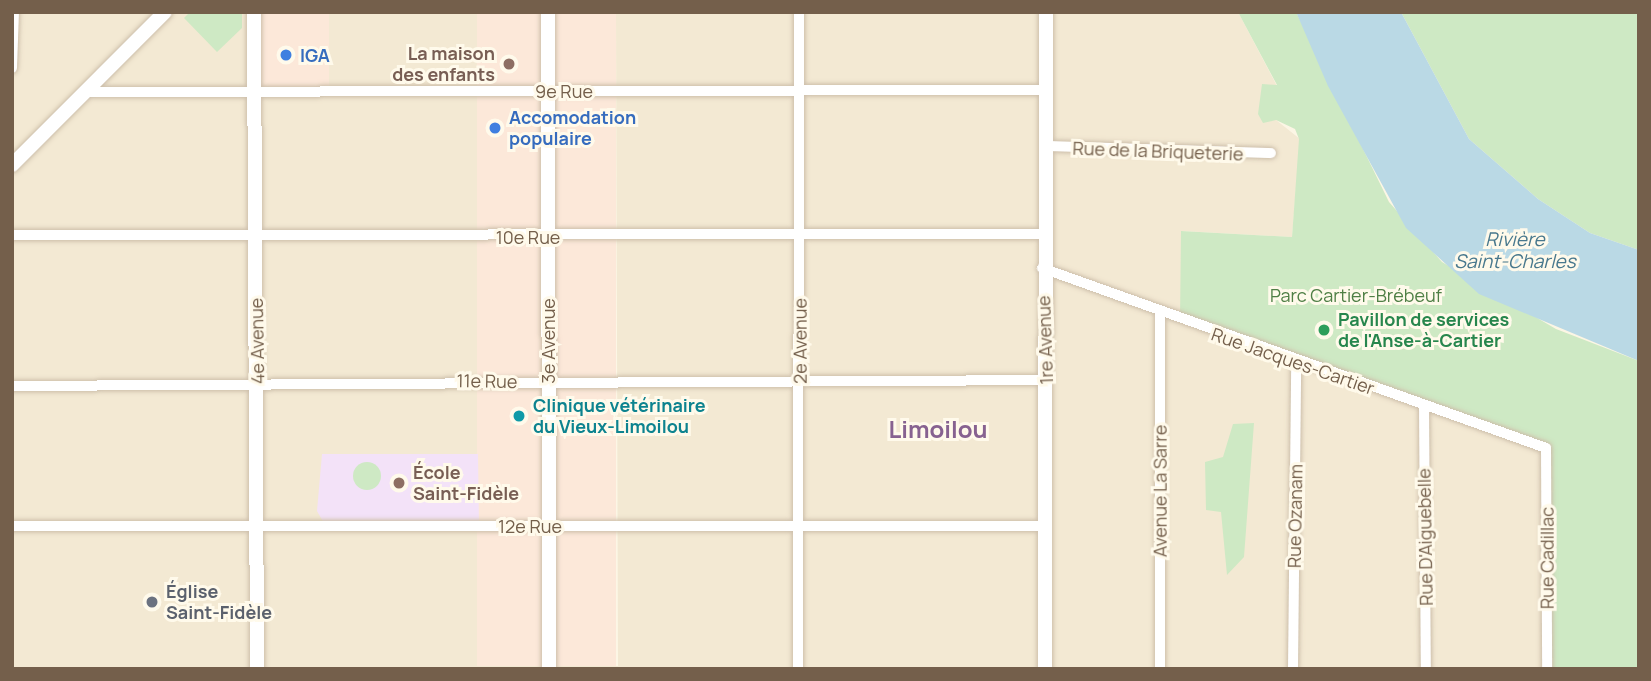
<!DOCTYPE html>
<meta charset="utf-8">
<style>
body{margin:0}
#map{position:relative;width:1651px;height:681px;overflow:hidden;background:#fcf6e5;font-family:Manrope,sans-serif}
div>[style]{position:absolute}
.residential>*{inset:0;background:#f3e9d3}
.commercial>*{inset:0;background:#fce8d9;transform-origin:0 0}
.education>*{inset:0;background:#f3e2f8}
.green>*{inset:0;background:#cee9c4}
.round{border-radius:50%}
.water>*{inset:0;background:#bad9e5}
.roads{filter:drop-shadow(0 0 2px #cdbfab) drop-shadow(0 0 2px #cdbfab)}
.street>*{height:10px;margin:-5px;padding:0 5px;transform-origin:5px;border-radius:5px;background:#fff}
.secondary>*{height:14px;margin:-7px;padding:0 7px;transform-origin:7px;border-radius:7px;background:#fff}
.dots>*{width:19px;height:19px;translate:-50% -50%;box-sizing:border-box;border:4px solid #fffaeb;border-radius:50%}
span{translate:-50% -50%;white-space:nowrap;text-align:center;line-height:1.15;-webkit-text-stroke:6px #fffaeb;paint-order:stroke}
.education-label{font-size:18px;color:#785e54;font-weight:700}
.right{translate:-100% -50%;text-align:right}
.left{translate:0 -50%;text-align:left}
.shop-label{font-size:18px;color:#366cbe;font-weight:700}
.street-label{font-size:18px;color:#745f4b}
.park-label{font-size:18px;color:#4f7f45}
.leisure-label{font-size:18px;color:#27864d;font-weight:700}
.culture-label{font-size:18px;color:#0d838f;font-weight:700}
.worship-label{font-size:18px;color:#5b616d;font-weight:700}
.water-label{font-size:19px;color:#48788d;font-style:italic}
.district-label{font-size:24px;color:#876290;font-weight:700}
.frame{position:absolute;inset:0;border:14px solid #745f4b;pointer-events:none}
</style>
<div id="map">
<div class="residential">
<i style="clip-path:polygon(12px 12px,477px 12px,478px 666px,618px 666px,616px 12px,1238px 12px,1277px 86px,1276px 120px,1300px 139px,1292px 237px,1182px 231px,1546px 448px,1547px 669px,12px 669px)"></i>
</div>
<div class="commercial">
<i style="left:254px;top:12px;width:75px;height:80px"></i>
<i style="left:477px;top:12px;width:139px;height:654px"></i>
</div>
<div class="education">
<i style="clip-path:polygon(322px 454px,478px 454px,479px 526px,325px 525px,317px 511px)"></i>
</div>
<div class="green">
<i style="clip-path:polygon(190px 12px,242px 12px,242px 28px,217px 52px,184px 18px)"></i>
<i style="clip-path:polygon(1238px 12px,1296px 12px,1389px 202px,1442px 262px,1556px 329px,1639px 361px,1639px 669px,1547px 669px,1546px 448px,1180px 321px,1181px 231px,1292px 237px,1299px 139px,1295px 129px,1276px 120px,1263px 123px,1258px 114px,1262px 84px,1277px 85px)"></i>
<i style="clip-path:polygon(1401px 12px,1639px 12px,1639px 250px,1590px 233px,1538px 199px,1469px 139px)"></i>
<i style="clip-path:polygon(1254px 423px,1244px 557px,1227px 575px,1221px 512px,1206px 510px,1205px 462px,1223px 457px,1233px 424px)"></i>
<i class="round" style="left:353px;top:462px;width:28px;height:28px"></i>
</div>
<div class="water">
<i style="clip-path:polygon(1296px 12px,1401px 12px,1469px 139px,1538px 199px,1590px 233px,1639px 250px,1639px 361px,1479px 294px,1406px 228px,1328px 86px)"></i>
</div>
<div class="roads">
<div class="street">
<i style="left:12px;top:68px;width:56px;rotate:-88deg"></i>
<i style="left:85px;top:92px;width:959px;rotate:-0.12deg"></i>
<i style="left:1045px;top:146px;width:226px;rotate:1.8deg"></i>
<i style="left:12px;top:235px;width:1033px;rotate:-0.06deg"></i>
<i style="left:1042px;top:268px;width:535px;rotate:19.65deg"></i>
<i style="left:1546px;top:448px;width:221px;rotate:89.7deg"></i>
<i style="left:1160px;top:314px;width:355px;rotate:90deg"></i>
<i style="left:12px;top:386px;width:1034px;rotate:-0.33deg"></i>
<i style="left:1424px;top:406px;width:263px;rotate:89.6deg"></i>
<i style="left:12px;top:526px;width:1035px"></i>
<i style="left:798px;top:669px;width:657px;rotate:-89.91deg"></i>
<i style="left:1293px;top:669px;width:306px;rotate:-89.4deg"></i>
</div>
<div class="secondary">
<i style="left:254px;top:12px;width:657px;rotate:89.74deg"></i>
<i style="left:548px;top:12px;width:657px;rotate:89.91deg"></i>
<i style="left:12px;top:165px;width:216px;rotate:-45deg"></i>
<i style="left:1045px;top:669px;width:657px;rotate:-89.91deg"></i>
</div>
</div>
<div class="dots">
<i style="left:286px;top:55px;background:#3f7fe0"></i>
<i style="left:509px;top:64px;background:#8d6e63"></i>
<i style="left:495px;top:128px;background:#3f7fe0"></i>
<i style="left:1324px;top:330px;background:#2e9e5b"></i>
<i style="left:519px;top:416px;background:#0f9aa8"></i>
<i style="left:399px;top:483px;background:#8d6e63"></i>
<i style="left:152px;top:602px;background:#6b7280"></i>
</div>
<div class="education-label">
<span class="right" style="left:495px;top:64px">La maison<br>des enfants</span>
<span class="left" style="left:413px;top:483px">École<br>Saint-Fidèle</span>
</div>
<div class="shop-label">
<span class="left" style="left:300px;top:55px">IGA</span>
<span class="left" style="left:509px;top:128px">Accomodation<br>populaire</span>
</div>
<div class="street-label">
<span style="left:564px;top:91px">9e Rue</span>
<span style="left:1158px;top:151px;rotate:2deg">Rue de la Briqueterie</span>
<span style="left:528px;top:237px">10e Rue</span>
<span style="left:1045px;top:340px;rotate:-92deg">1re Avenue</span>
<span style="left:257px;top:341px;rotate:-91deg">4e Avenue</span>
<span style="left:548px;top:341px;rotate:-90deg">3e Avenue</span>
<span style="left:800px;top:341px;rotate:-90deg">2e Avenue</span>
<span style="left:1293px;top:361px;rotate:19deg">Rue Jacques-Cartier</span>
<span style="left:487px;top:381px;rotate:1deg">11e Rue</span>
<span style="left:1160px;top:491px;rotate:-90deg">Avenue La Sarre</span>
<span style="left:1295px;top:516px;rotate:-89deg">Rue Ozanam</span>
<span style="left:530px;top:526px">12e Rue</span>
<span style="left:1425px;top:537px;rotate:-91deg">Rue D'Aiguebelle</span>
<span style="left:1547px;top:558px;rotate:-90deg">Rue Cadillac</span>
</div>
<div class="park-label">
<span style="left:1356px;top:295px">Parc Cartier-Brébeuf</span>
</div>
<div class="leisure-label">
<span class="left" style="left:1338px;top:330px">Pavillon de services<br>de l'Anse-à-Cartier</span>
</div>
<div class="culture-label">
<span class="left" style="left:533px;top:416px">Clinique vétérinaire<br>du Vieux-Limoilou</span>
</div>
<div class="worship-label">
<span class="left" style="left:166px;top:602px">Église<br>Saint-Fidèle</span>
</div>
<div class="water-label">
<span style="left:1515px;top:251px">Rivière<br>Saint-Charles</span>
</div>
<div class="district-label">
<span style="left:938px;top:429px">Limoilou</span>
</div>
<div class="frame"></div>
</div>
